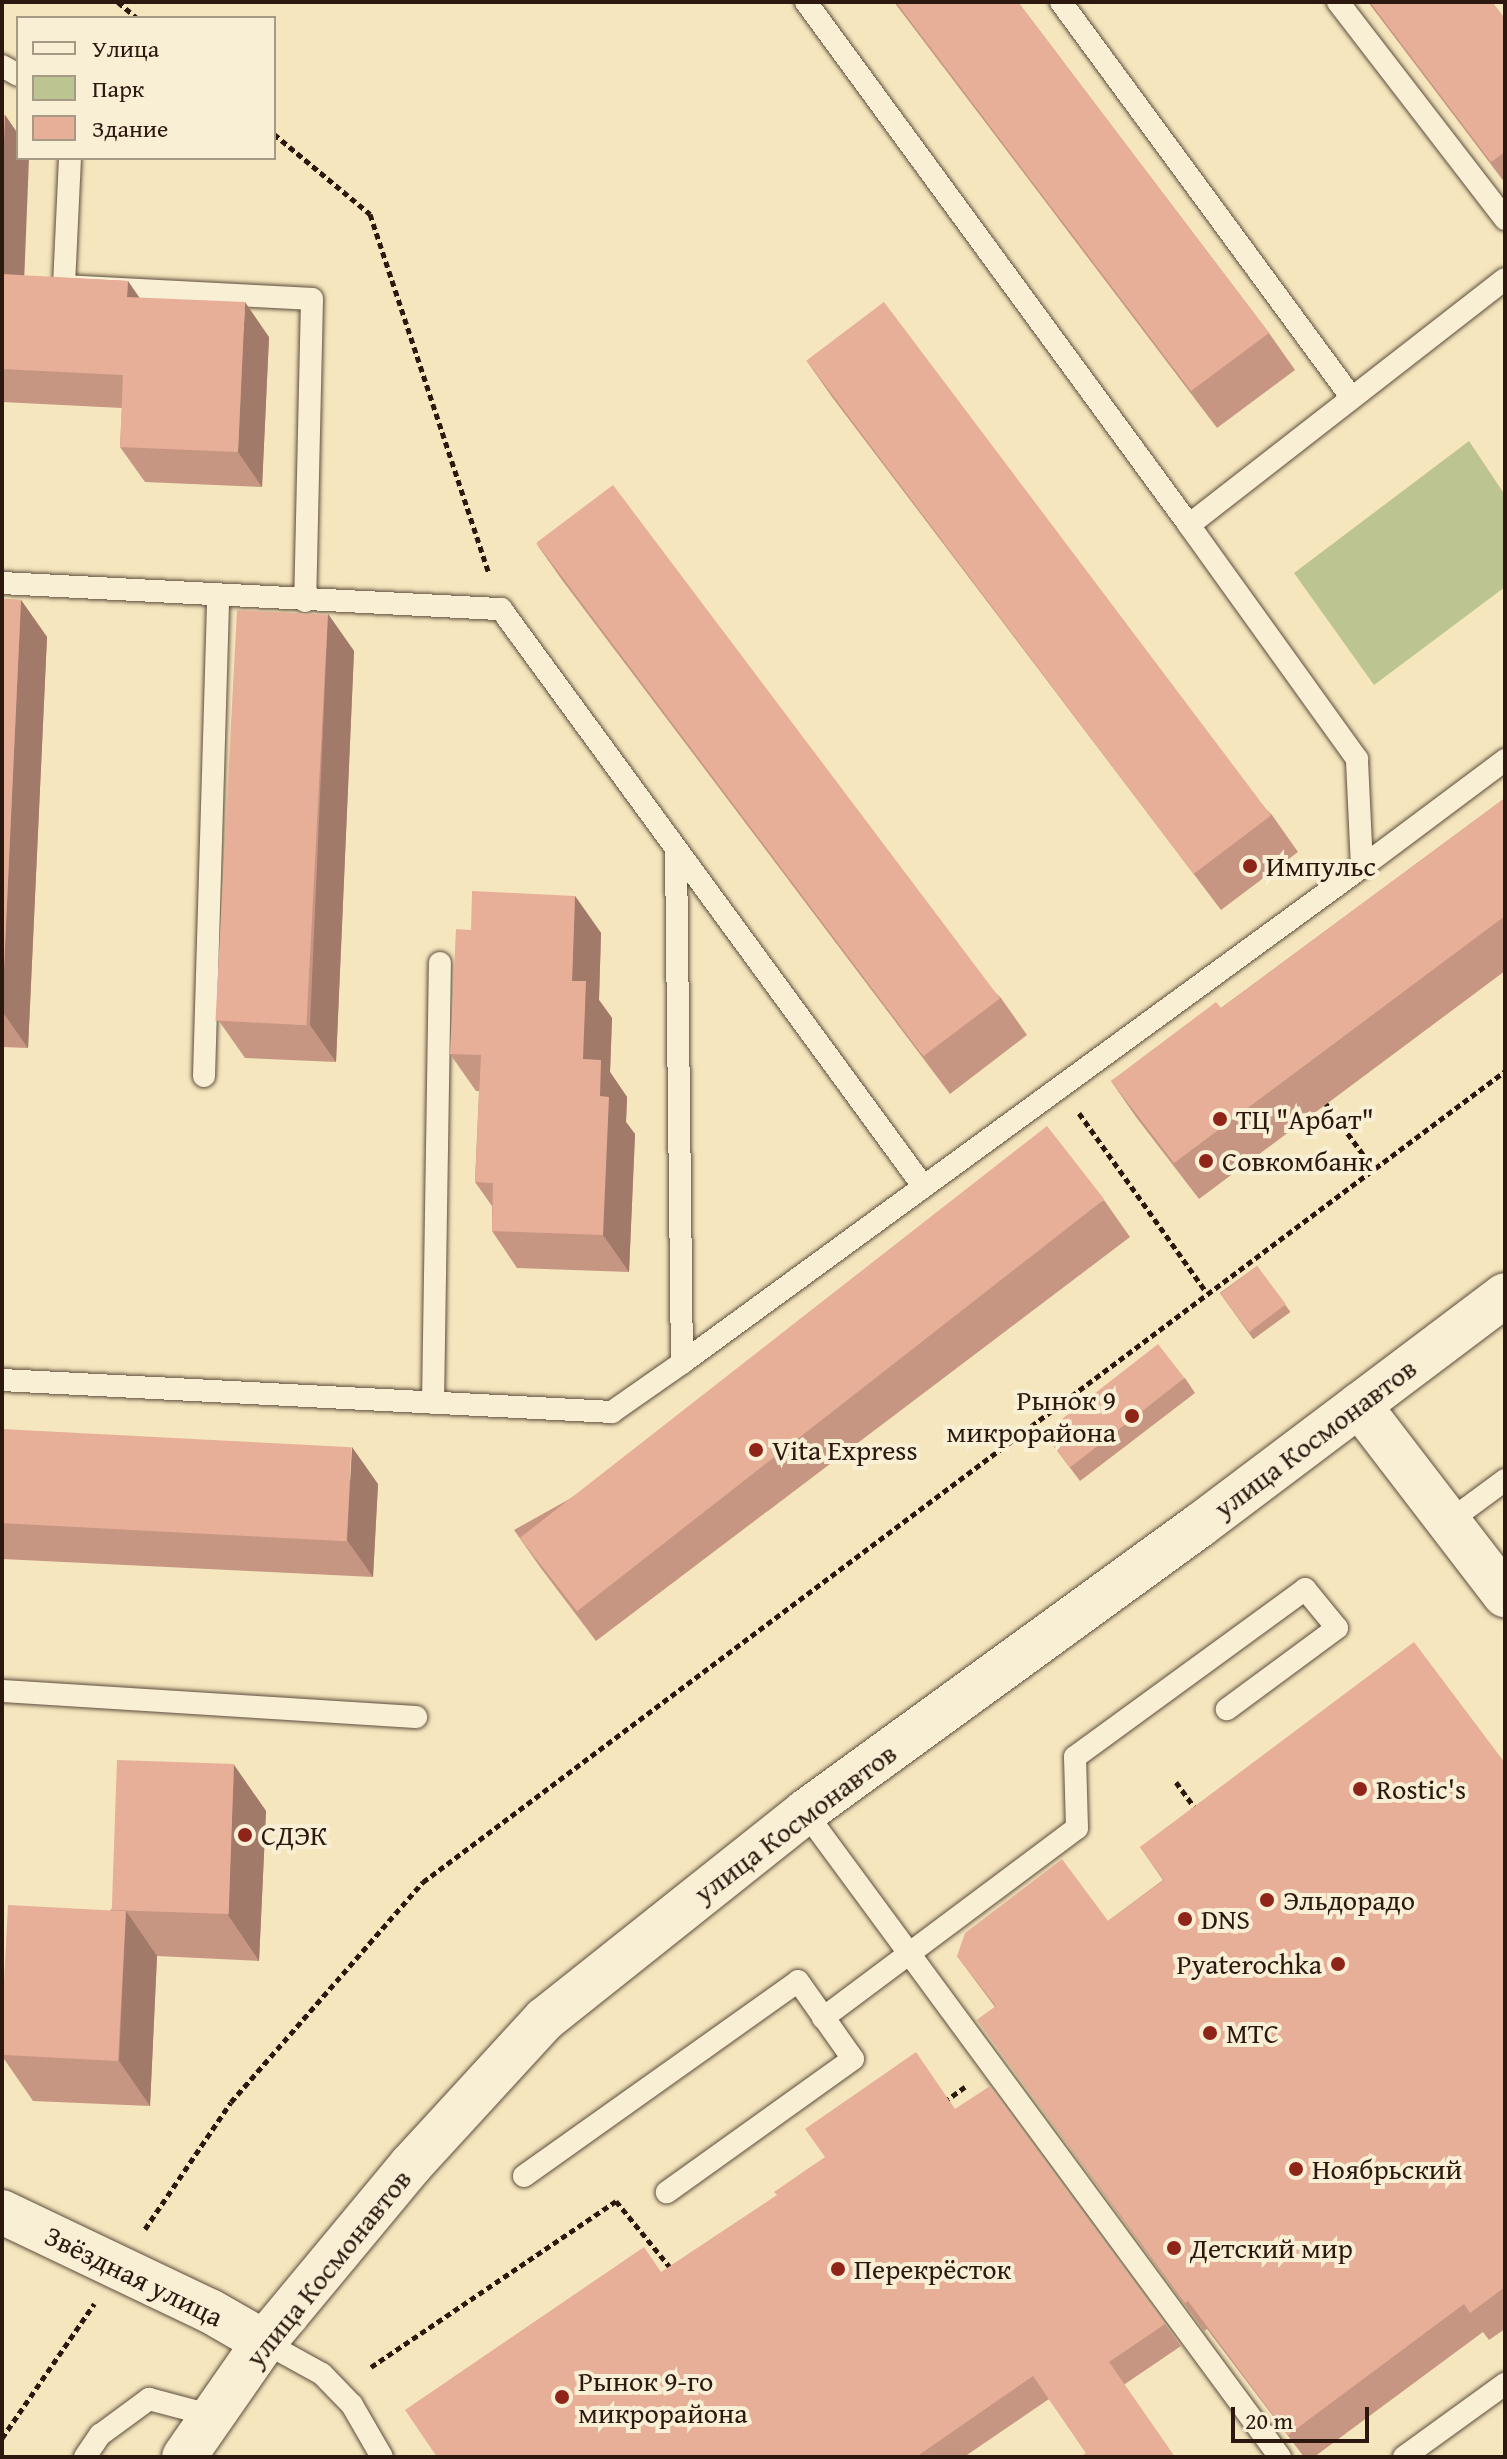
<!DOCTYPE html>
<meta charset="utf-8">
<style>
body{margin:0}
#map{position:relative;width:1507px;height:2459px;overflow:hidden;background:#f5e6be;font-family:"Gentium Book Plus",serif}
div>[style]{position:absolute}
.green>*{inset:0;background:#bcc591}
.path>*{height:5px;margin-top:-2.5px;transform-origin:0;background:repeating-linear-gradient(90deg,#2c180f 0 6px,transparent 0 10px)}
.roads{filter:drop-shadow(0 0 2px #5e4c3b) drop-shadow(0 0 2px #5e4c3b)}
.service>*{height:22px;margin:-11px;padding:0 11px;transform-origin:11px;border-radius:11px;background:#f8efd5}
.minor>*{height:44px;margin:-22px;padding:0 22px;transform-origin:22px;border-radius:22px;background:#f8efd5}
.secondary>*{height:44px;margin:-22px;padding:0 22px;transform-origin:22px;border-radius:22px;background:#f8efd5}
.wall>*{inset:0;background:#c79683;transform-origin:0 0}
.shaded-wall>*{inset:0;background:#a27a6a}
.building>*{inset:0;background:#e7af98;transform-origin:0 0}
.dots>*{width:22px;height:22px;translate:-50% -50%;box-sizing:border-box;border:4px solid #f8efd5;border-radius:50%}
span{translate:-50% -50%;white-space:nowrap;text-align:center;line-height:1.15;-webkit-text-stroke:8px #f8efd5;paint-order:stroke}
.poi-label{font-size:28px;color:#2c180f}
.left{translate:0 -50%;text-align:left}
.right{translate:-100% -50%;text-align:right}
.street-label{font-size:28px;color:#2c180f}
.frame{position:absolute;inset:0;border:4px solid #2c180f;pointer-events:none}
.legend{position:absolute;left:16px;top:16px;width:260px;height:144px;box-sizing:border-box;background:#f8efd5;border:2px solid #a69986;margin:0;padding:10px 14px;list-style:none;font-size:24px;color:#2c180f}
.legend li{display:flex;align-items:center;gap:16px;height:40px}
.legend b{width:40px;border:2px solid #a69986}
.scale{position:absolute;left:1231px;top:2407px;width:138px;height:36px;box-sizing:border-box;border:4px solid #2c180f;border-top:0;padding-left:10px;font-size:24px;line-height:28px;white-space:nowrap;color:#2c180f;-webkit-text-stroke:6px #f8efd5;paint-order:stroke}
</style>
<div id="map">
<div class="green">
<i style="clip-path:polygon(1469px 441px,1505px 495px,1505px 587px,1374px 685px,1294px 573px)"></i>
</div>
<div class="path">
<i style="left:118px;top:2px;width:25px;rotate:40deg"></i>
<i style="left:274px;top:134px;width:125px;rotate:39.8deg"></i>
<i style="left:370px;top:214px;width:379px;rotate:71.7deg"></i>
<i style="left:1324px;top:1101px;width:83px;rotate:53.8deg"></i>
<i style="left:1079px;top:1113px;width:219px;rotate:54.6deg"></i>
<i style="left:1176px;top:1782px;width:31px;rotate:54deg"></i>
<i style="left:944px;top:2102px;width:26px;rotate:-36deg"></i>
<i style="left:145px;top:2229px;width:153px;rotate:-55.9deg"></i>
<i style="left:231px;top:2102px;width:292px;rotate:-48.9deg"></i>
<i style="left:423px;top:1882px;width:1352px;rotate:-36.85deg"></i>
<i style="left:371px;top:2367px;width:296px;rotate:-34.1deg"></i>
<i style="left:616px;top:2201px;width:92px;rotate:50.8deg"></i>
<i style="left:2px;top:2438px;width:163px;rotate:-55.5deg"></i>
</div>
<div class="roads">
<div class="service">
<i style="left:806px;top:2px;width:648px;rotate:53.78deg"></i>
<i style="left:1189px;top:525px;width:400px;rotate:-37.9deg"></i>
<i style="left:1061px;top:2px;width:491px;rotate:53.7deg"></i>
<i style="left:1338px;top:2px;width:274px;rotate:52.4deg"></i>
<i style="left:2px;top:66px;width:18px;rotate:29deg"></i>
<i style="left:70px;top:158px;width:128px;rotate:92.7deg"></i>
<i style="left:64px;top:286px;width:248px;rotate:3deg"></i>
<i style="left:312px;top:299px;width:302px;rotate:91.3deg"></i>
<i style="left:2px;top:583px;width:500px;rotate:3deg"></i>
<i style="left:501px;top:609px;width:715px;rotate:53.82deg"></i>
<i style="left:676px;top:852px;width:511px;rotate:89.33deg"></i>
<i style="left:1362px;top:867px;width:179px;rotate:-36.8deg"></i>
<i style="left:204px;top:1076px;width:480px;rotate:-88.3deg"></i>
<i style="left:2px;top:1380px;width:611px;rotate:3deg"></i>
<i style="left:612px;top:1412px;width:85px;rotate:-35deg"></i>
<i style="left:682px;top:1363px;width:842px;rotate:-36.11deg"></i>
<i style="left:1362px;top:867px;width:108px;rotate:-92.7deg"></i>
<i style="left:1357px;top:759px;width:288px;rotate:-125.7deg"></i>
<i style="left:433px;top:1403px;width:440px;rotate:-89.1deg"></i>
<i style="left:1448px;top:1522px;width:71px;rotate:-36.4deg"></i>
<i style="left:2px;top:1691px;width:415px;rotate:3.6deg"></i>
<i style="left:805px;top:1812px;width:801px;rotate:53.63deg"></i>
<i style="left:823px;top:2018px;width:317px;rotate:-36.8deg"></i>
<i style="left:1077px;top:1828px;width:71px;rotate:-91.6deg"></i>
<i style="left:1075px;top:1757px;width:285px;rotate:-36.1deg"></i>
<i style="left:1305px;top:1589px;width:50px;rotate:50.6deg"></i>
<i style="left:1337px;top:1628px;width:137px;rotate:143.6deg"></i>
<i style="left:524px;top:2176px;width:336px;rotate:-35.4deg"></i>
<i style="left:798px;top:1981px;width:95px;rotate:54.8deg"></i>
<i style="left:853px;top:2059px;width:229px;rotate:144.4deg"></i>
<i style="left:264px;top:2342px;width:66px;rotate:28.9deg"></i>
<i style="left:322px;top:2374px;width:43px;rotate:45.9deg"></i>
<i style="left:352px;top:2405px;width:60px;rotate:60deg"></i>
<i style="left:85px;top:2457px;width:27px;rotate:-56deg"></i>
<i style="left:100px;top:2435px;width:61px;rotate:-36.3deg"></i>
<i style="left:149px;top:2399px;width:66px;rotate:14.9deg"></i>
<i style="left:1404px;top:2457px;width:125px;rotate:-35.9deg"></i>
</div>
<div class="minor">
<i style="left:1359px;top:1405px;width:240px;rotate:52.5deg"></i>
<i style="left:2px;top:2212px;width:230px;rotate:25.5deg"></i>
<i style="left:210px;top:2311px;width:62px;rotate:29.9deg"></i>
</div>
<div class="secondary">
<i style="left:184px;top:2457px;width:140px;rotate:-55.2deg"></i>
<i style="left:264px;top:2342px;width:230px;rotate:-50.3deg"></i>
<i style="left:411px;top:2165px;width:198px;rotate:-47.5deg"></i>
<i style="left:545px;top:2019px;width:332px;rotate:-38.5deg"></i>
<i style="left:805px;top:1812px;width:488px;rotate:-36deg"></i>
<i style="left:1200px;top:1525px;width:382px;rotate:-37deg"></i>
</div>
</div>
<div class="wall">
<i style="clip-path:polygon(894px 2px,1018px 2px,1269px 333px,1295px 370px,1217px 428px)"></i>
<i style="clip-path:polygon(1368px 2px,1492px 2px,1505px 19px,1505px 183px)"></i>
<i style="clip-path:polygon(2px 115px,5px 115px,18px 134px,18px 158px,24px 276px,128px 281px,139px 298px,269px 337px,262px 487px,145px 482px,120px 447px,122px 408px,2px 402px)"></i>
<i style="clip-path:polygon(806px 360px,1272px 815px,1298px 852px,1221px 910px,832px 397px)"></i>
<i style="clip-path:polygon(536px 543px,1001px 998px,1027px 1035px,950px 1094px,562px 580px)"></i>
<i style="clip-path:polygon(2px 599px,21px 600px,47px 637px,28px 1048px,2px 1047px)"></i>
<i style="clip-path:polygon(328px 614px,354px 651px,336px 1062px,245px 1058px,219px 1021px)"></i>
<i style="clip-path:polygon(1505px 798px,1505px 971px,1199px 1199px,1136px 1117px,1111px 1081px,1221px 1008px)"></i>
<i style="clip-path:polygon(575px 896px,601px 933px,599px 1000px,612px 1018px,610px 1072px,627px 1097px,626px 1122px,635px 1134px,629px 1272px,517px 1268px,492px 1231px,492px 1206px,475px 1182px,479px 1091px,476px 1091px,450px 1054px,471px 930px)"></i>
<i style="clip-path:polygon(1104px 1200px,1130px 1237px,596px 1641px,540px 1567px,514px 1530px)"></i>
<i style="left:1257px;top:1266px;width:57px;height:46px;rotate:54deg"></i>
<i style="clip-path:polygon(1185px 1378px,1195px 1393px,1080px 1481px,1043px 1432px)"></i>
<i style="clip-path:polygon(2px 1429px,378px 1484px,373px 1577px,2px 1559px)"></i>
<i style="clip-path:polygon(1505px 1763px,1505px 2329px,1489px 2340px,1483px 2332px,1314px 2457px,1304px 2457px,1207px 2329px,1204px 2331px,977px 2020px,995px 2007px,957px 1956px,1108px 1921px,1163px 1880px,1140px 1847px)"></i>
<i style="clip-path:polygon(234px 1765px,266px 1811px,259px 1961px,157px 1956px,150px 2106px,33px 2101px,2px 2056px,2px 2038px)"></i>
<i style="clip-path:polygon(956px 2109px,1165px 2324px,1181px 2346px,1125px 2384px,1086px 2453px,1049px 2399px,964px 2457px,437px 2457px,662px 2272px)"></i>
</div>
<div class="shaded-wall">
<i style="clip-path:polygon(5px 115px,18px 134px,18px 158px,29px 158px,23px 309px,2px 279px,2px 188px)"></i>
<i style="clip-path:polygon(128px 281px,152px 316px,127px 297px)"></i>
<i style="clip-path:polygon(245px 302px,269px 337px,262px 487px,238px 452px)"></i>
<i style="clip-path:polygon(21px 600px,47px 637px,28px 1048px,2px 1011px)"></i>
<i style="clip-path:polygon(328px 614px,354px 651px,336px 1062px,310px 1025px)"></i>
<i style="clip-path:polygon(575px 896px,601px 933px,599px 1000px,612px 1018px,610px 1072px,627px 1097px,626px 1122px,635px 1134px,629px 1272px,603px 1235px,583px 1059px,572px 981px)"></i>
<i style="clip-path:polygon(352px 1447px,378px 1484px,373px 1577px,347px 1540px)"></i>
<i style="clip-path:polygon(234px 1765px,266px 1811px,259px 1961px,228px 1915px)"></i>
<i style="clip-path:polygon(126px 1911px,157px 1956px,150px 2106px,119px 2061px)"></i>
</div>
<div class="building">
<i style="clip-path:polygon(896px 2px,1018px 2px,1269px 333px,1191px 391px)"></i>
<i style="clip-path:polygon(1370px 2px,1492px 2px,1505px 19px,1505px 152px,1491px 162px)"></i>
<i style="clip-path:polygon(2px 115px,5px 115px,2px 188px)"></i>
<i style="clip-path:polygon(2px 274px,128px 281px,127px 297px,245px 302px,238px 452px,120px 447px,123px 375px,2px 369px)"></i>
<i style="left:884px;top:302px;width:643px;height:97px;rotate:53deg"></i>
<i style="left:613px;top:485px;width:643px;height:96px;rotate:53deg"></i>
<i style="clip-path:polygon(2px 599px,21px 600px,2px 1011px)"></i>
<i style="left:237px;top:610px;width:91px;height:411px;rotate:3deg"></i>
<i style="clip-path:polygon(1505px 798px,1505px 916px,1174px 1163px,1111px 1081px,1216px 1002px,1221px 1008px)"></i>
<i style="clip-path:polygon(472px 891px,575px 896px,572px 981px,586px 981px,583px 1059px,601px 1060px,600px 1096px,609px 1097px,603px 1235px,492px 1231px,493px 1183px,475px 1182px,481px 1055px,450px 1054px,456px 929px,471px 930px)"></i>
<i style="left:1047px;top:1126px;width:93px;height:669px;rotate:52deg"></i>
<i style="left:1257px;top:1266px;width:48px;height:46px;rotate:53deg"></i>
<i style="left:1158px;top:1344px;width:43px;height:145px;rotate:52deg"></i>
<i style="left:2px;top:1429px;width:350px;height:94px;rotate:3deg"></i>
<i style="clip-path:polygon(1414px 1642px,1505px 1763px,1505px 2287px,1470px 2313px,1464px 2304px,1288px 2435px,1188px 2301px,1185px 2303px,977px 2020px,996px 2006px,957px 1956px,965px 1933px,1062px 1859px,1108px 1921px,1164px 1880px,1140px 1847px)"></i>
<i style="left:117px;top:1760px;width:117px;height:150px;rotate:2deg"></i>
<i style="left:8px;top:1905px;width:118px;height:150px;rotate:3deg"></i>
<i style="clip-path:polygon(916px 2052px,955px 2109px,990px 2086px,1165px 2324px,1109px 2362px,1175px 2457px,1080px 2457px,1086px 2453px,1033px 2376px,916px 2457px,437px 2457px,405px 2410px,644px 2247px,661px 2272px,777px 2195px,774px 2192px,825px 2157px,805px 2129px)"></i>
</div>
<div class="dots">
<i style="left:1250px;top:866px;background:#8f2418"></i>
<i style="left:1220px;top:1119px;background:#8f2418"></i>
<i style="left:1206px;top:1161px;background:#8f2418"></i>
<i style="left:1132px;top:1416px;background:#8f2418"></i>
<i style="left:756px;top:1450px;background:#8f2418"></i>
<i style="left:1360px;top:1789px;background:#8f2418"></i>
<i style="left:245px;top:1835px;background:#8f2418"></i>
<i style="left:1267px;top:1900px;background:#8f2418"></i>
<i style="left:1185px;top:1919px;background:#8f2418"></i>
<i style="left:1338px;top:1964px;background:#8f2418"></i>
<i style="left:1210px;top:2033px;background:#8f2418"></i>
<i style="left:1296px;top:2169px;background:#8f2418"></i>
<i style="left:1174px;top:2248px;background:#8f2418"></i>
<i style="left:838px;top:2269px;background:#8f2418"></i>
<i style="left:562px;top:2397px;background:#8f2418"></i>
</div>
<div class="poi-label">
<span class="left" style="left:1266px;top:866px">Импульс</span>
<span class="left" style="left:1236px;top:1119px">ТЦ "Арбат"</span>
<span class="left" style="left:1222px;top:1161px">Совкомбанк</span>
<span class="right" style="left:1116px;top:1416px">Рынок 9<br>микрорайона</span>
<span class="left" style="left:772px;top:1450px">Vita Express</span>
<span class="left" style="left:1376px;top:1789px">Rostic's</span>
<span class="left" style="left:261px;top:1835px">СДЭК</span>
<span class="left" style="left:1283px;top:1900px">Эльдорадо</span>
<span class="left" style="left:1201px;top:1919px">DNS</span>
<span class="right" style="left:1322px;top:1964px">Pyaterochka</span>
<span class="left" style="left:1226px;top:2033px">МТС</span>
<span class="left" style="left:1312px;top:2169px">Ноябрьский</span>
<span class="left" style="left:1190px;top:2248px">Детский мир</span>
<span class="left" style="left:854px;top:2269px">Перекрёсток</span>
<span class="left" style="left:578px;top:2397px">Рынок 9-го<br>микрорайона</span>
</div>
<div class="street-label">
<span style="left:1315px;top:1438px;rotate:-37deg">улица Космонавтов</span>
<span style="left:795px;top:1823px;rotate:-37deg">улица Космонавтов</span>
<span style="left:328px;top:2268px;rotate:-51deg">улица Космонавтов</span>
<span style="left:134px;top:2276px;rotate:26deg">Звёздная улица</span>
</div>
<div class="frame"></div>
<ul class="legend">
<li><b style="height:10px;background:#f8efd5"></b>Улица</li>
<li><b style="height:22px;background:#bcc591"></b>Парк</li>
<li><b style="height:22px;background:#e7af98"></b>Здание</li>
</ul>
<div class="scale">20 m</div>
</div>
